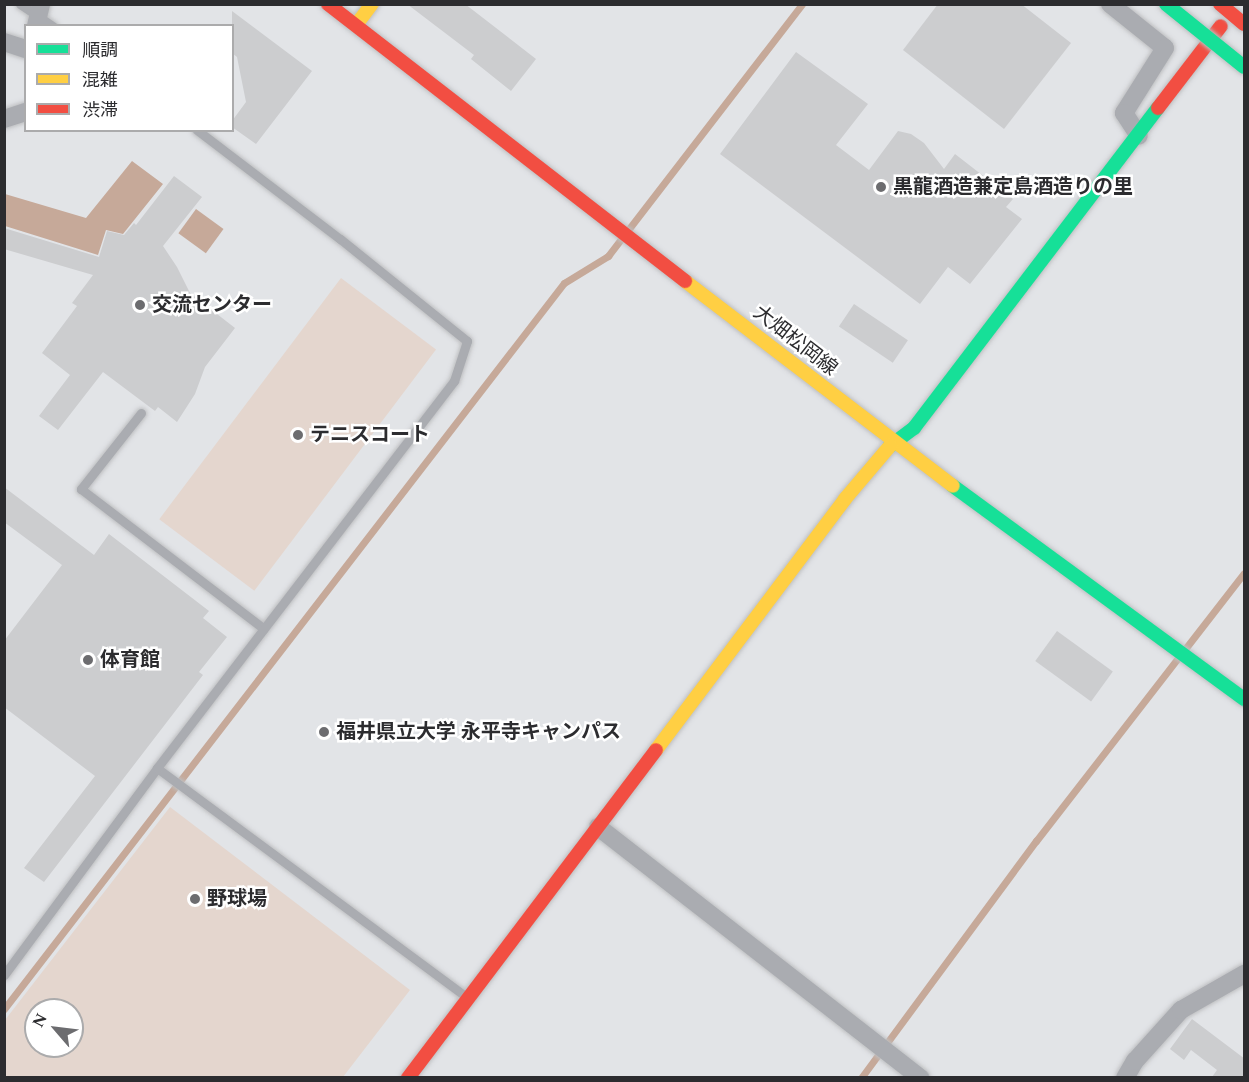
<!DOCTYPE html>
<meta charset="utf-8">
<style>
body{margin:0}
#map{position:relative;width:1249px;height:1082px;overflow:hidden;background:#e2e4e7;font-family:Spectral,"Noto Sans JP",serif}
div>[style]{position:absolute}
.green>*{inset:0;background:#e4d6ce;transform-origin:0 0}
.water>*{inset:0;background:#c6a999;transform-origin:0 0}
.stream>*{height:7px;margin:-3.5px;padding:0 3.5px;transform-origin:3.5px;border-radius:3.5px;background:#c6a999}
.building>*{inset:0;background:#cccdcf;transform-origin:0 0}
.roads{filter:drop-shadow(0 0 2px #bebfc1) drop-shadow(0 0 2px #bebfc1)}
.lane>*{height:9px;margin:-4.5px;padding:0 4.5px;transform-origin:4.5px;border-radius:4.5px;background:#aaacb1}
.street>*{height:18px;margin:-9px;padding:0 9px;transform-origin:9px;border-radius:9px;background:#aaacb1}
.fast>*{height:14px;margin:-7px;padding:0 7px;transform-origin:7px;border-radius:7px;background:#16e098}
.slow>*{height:14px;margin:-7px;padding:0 7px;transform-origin:7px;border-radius:7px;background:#ffcf43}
.jam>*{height:14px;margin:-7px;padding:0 7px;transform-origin:7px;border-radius:7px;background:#f24e42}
.bridges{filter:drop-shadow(0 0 2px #bebfc1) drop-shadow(0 0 2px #bebfc1)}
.fast-bridge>*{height:14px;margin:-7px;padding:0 7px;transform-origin:7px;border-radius:7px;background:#16e098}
.jam-bridge>*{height:14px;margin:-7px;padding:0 7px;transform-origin:7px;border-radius:7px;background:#f24e42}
.dots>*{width:16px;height:16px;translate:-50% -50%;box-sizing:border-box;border:3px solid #fff;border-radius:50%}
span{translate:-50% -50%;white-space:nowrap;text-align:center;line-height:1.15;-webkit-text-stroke:5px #fff;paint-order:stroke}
.poi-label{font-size:20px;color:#2c2c2f;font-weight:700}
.left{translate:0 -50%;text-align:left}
.street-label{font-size:20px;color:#2c2c2f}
.frame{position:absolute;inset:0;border:6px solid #2c2c2f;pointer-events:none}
.legend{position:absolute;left:24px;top:24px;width:210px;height:108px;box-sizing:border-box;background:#fff;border:2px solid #ababac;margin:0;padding:8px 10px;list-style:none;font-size:18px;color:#2c2c2f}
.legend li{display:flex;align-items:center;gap:12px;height:30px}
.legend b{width:30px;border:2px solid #ababac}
.north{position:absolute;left:24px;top:998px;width:60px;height:60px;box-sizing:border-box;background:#fff;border:2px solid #ababac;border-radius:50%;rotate:298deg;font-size:16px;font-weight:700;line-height:24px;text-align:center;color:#2c2c2f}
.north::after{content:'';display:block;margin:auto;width:21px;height:27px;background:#6c6c6f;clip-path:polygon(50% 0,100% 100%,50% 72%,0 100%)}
</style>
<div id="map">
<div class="green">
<i style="left:341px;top:278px;width:119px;height:302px;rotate:37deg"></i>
<i style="clip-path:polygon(evenodd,170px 807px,410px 990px,343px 1077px,5px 1077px,5px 1020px,170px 807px,36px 1010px,72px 1010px,72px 1046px,36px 1046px,36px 1010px)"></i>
</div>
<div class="water">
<i style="clip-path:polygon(132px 161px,163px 184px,123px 234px,106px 230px,98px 255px,5px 226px,5px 194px,86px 218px)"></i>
<i style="left:196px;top:209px;width:34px;height:30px;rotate:36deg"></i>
</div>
<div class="stream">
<i style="left:1185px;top:649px;width:96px;rotate:-52.2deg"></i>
<i style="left:4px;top:1009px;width:917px;rotate:-52.36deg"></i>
<i style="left:564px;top:283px;width:52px;rotate:-31.5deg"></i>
<i style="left:608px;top:256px;width:318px;rotate:-52.4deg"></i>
<i style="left:861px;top:1078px;width:295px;rotate:-53.6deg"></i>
<i style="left:1036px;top:841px;width:232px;rotate:-52.2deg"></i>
</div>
<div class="building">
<i style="clip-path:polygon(407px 4px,465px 4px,536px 59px,511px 91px,471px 59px,474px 55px)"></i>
<i style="clip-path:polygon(938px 4px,1021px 4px,1071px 43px,1004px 129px,903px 50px)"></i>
<i style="clip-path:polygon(232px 11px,312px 71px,256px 144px,232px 127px,232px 121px,246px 102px,237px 57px,232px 53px)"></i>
<i style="clip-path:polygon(796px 52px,868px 104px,836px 145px,869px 170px,898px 131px,911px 134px,924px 143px,944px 169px,955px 154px,1013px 199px,1006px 207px,1022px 219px,970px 284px,948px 267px,920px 304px,720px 154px)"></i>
<i style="clip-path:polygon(174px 176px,202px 197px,163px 246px,177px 267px,190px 293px,235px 328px,205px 367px,195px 394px,177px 422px,158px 407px,155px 411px,103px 372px,58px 430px,39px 416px,70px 375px,42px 353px,77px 306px,72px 303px,93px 275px,4px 249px,4px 228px,99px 257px,107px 231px,124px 235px,134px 223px,136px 225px)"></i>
<i style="left:854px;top:304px;width:65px;height:27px;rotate:34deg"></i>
<i style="clip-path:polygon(4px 487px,94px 555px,109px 534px,209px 611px,203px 618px,227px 637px,199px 672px,203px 675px,44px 882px,24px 868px,95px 776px,4px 707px,4px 641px,62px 565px,4px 522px)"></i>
<i style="left:1057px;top:631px;width:69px;height:37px;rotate:36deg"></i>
<i style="clip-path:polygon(1192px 1019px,1245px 1059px,1245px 1077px,1212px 1077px,1217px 1070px,1191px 1050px,1184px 1060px,1170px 1049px)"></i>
</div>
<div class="roads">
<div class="lane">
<i style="left:20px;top:4px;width:40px;rotate:34deg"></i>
<i style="left:141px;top:413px;width:97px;rotate:128.3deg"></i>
<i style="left:81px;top:489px;width:230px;rotate:37.4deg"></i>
<i style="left:157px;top:768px;width:385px;rotate:36.5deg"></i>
<i style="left:4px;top:975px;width:257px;rotate:-53.5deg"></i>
<i style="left:157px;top:768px;width:488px;rotate:-52.5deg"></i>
<i style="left:454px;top:381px;width:42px;rotate:-72deg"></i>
<i style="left:467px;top:341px;width:163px;rotate:-141.2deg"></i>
<i style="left:340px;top:239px;width:180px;rotate:-142.7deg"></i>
</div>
<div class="street">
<i style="left:1110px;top:4px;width:70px;rotate:38.7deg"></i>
<i style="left:1165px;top:48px;width:77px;rotate:122.2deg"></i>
<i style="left:1124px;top:113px;width:27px;rotate:57deg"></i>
<i style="left:36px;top:26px;width:23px;rotate:-77deg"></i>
<i style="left:4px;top:42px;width:23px;rotate:18deg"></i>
<i style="left:4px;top:119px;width:23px;rotate:-18deg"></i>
<i style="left:598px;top:827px;width:409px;rotate:37.9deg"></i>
<i style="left:1125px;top:1078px;width:20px;rotate:-60deg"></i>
<i style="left:1135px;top:1061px;width:69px;rotate:-48deg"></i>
<i style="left:1181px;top:1010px;width:73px;rotate:-29.7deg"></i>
</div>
<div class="fast">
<i style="left:890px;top:446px;width:30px;rotate:-37deg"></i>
<i style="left:914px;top:428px;width:402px;rotate:-52.7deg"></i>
<i style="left:953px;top:486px;width:361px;rotate:36.2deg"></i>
</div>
<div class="slow">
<i style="left:356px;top:25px;width:26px;rotate:-53deg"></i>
<i style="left:685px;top:281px;width:337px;rotate:37.4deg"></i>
<i style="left:656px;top:750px;width:314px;rotate:-53deg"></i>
<i style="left:845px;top:499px;width:70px;rotate:-49.7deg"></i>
</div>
<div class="jam">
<i style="left:328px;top:4px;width:452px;rotate:37.8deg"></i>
<i style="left:1158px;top:108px;width:103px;rotate:-52.5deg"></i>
<i style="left:408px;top:1078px;width:411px;rotate:-52.9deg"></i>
</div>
</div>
<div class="bridges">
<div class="fast-bridge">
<i style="left:1166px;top:4px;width:100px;rotate:38.9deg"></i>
</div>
<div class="jam-bridge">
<i style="left:1220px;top:4px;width:31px;rotate:40deg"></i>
</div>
</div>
<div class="dots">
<i style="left:881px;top:187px;background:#6c6c6f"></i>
<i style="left:140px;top:305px;background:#6c6c6f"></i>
<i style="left:298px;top:435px;background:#6c6c6f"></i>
<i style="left:88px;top:660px;background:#6c6c6f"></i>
<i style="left:324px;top:732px;background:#6c6c6f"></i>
<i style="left:195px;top:899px;background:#6c6c6f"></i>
</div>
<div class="poi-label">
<span class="left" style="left:893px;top:187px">黒龍酒造兼定島酒造りの里</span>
<span class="left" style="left:152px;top:305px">交流センター</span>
<span class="left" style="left:310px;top:435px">テニスコート</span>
<span class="left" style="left:100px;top:660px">体育館</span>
<span class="left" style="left:336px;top:732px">福井県立大学 永平寺キャンパス</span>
<span class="left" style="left:207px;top:899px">野球場</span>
</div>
<div class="street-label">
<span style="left:795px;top:341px;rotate:38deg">大畑松岡線</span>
</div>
<div class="frame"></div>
<ul class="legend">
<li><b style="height:8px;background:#16e098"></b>順調</li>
<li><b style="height:8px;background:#ffcf43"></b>混雑</li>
<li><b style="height:8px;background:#f24e42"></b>渋滞</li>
</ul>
<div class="north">N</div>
</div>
